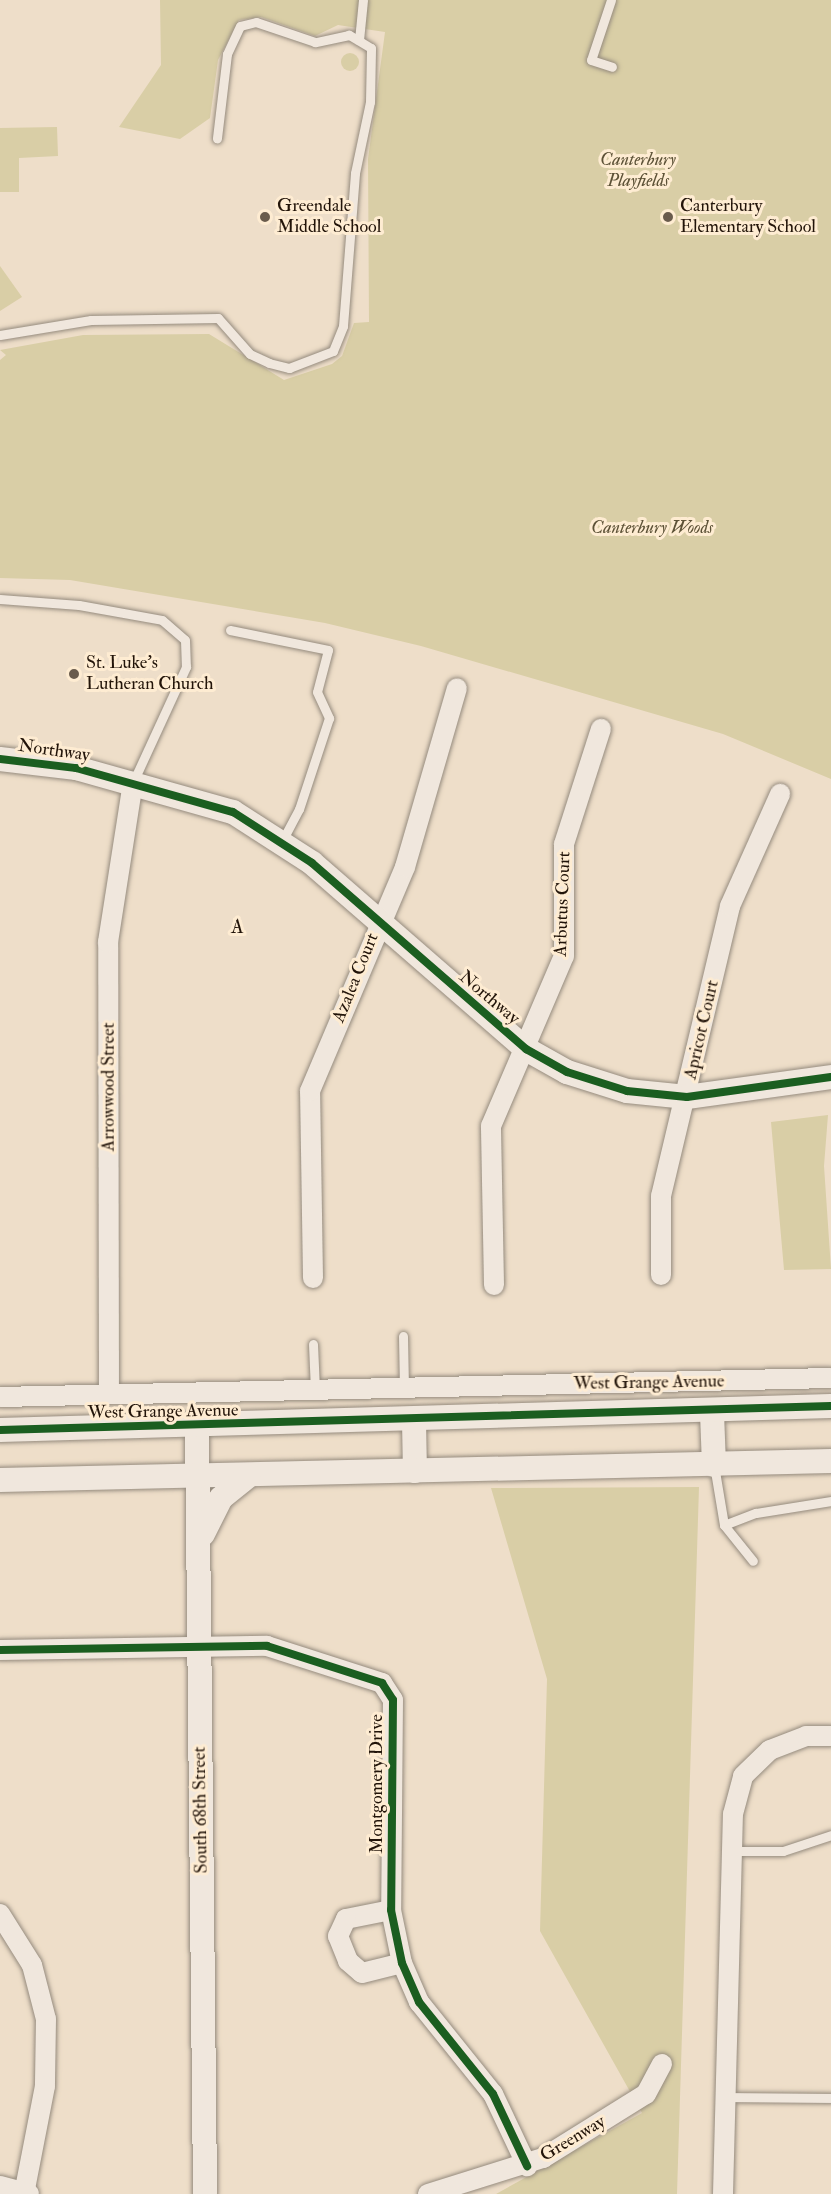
<!DOCTYPE html>
<style>
body{margin:0}
#map{position:relative;width:831px;height:2194px;overflow:hidden;background:#eedec9;font-family:"IM FELL Double Pica",serif}
div>[style]{position:absolute}
.green>*{inset:0;background:#d9cea6}
.round{border-radius:50%}
.roads{filter:drop-shadow(0 0 2px #958b7e) drop-shadow(0 0 2px #958b7e)}
.service>*{height:9px;margin:-4.5px;padding:0 4.5px;transform-origin:4.5px;border-radius:4.5px;background:#f0e7dd}
.minor>*{height:20px;margin:-10px;padding:0 10px;transform-origin:10px;border-radius:10px;background:#f0e7dd}
.tertiary>*{height:24px;margin:-12px;padding:0 12px;transform-origin:12px;border-radius:12px;background:#f0e7dd}
.cycleway>*{height:8px;margin:-4px;padding:0 4px;transform-origin:4px;border-radius:4px;background:#1b5e20}
.dots>*{width:16px;height:16px;translate:-50% -50%;box-sizing:border-box;border:3px solid #feecd2;border-radius:50%}
span{translate:-50% -50%;white-space:nowrap;text-align:center;line-height:1.15;-webkit-text-stroke:6px #feecd2;paint-order:stroke}
.park-label{font-size:18px;color:#5c5136;font-style:italic}
.poi-label{font-size:18px;color:#221409}
.left{translate:0 -50%;text-align:left}
.street-label{font-size:18px;color:#221409}
.neighbourhood-label{font-size:20px;color:#221409;letter-spacing:1.5px}
</style>
<div id="map">
<div class="green">
<i style="clip-path:polygon(160px 0,831px 0,831px 779px,723px 734px,421px 646px,325px 623px,70px 580px,0 578px,0 360px,6px 355px,0 350px,83px 335px,209px 334px,284px 380px,332px 364px,342px 356px,354px 323px,369px 322px,368px 159px,385px 32px,338px 25px,315px 36px,261px 17px,239px 20px,218px 60px,210px 118px,180px 139px,119px 127px,161px 65px)"></i>
<i class="round" style="left:341px;top:53px;width:18px;height:18px"></i>
<i style="clip-path:polygon(57px 127px,58px 156px,19px 158px,19px 192px,0 192px,0 128px)"></i>
<i style="clip-path:polygon(0 266px,22px 297px,0 311px)"></i>
<i style="clip-path:polygon(828px 1115px,824px 1166px,831px 1269px,784px 1270px,771px 1122px)"></i>
<i style="clip-path:polygon(699px 1487px,677px 2194px,496px 2194px,642px 2113px,540px 1931px,547px 1679px,491px 1488px)"></i>
</div>
<div class="roads">
<div class="service">
<i style="left:611px;top:0;width:63px;rotate:108.4deg"></i>
<i style="left:591px;top:60px;width:22px;rotate:18deg"></i>
<i style="left:359px;top:40px;width:40px;rotate:-84.3deg"></i>
<i style="left:0;top:335px;width:92px;rotate:-9.4deg"></i>
<i style="left:91px;top:320px;width:127px;rotate:-0.9deg"></i>
<i style="left:218px;top:318px;width:48px;rotate:48.4deg"></i>
<i style="left:250px;top:354px;width:21px;rotate:25deg"></i>
<i style="left:269px;top:363px;width:21px;rotate:14deg"></i>
<i style="left:289px;top:368px;width:47px;rotate:-21.1deg"></i>
<i style="left:333px;top:351px;width:27px;rotate:-68deg"></i>
<i style="left:343px;top:326px;width:153px;rotate:-85.5deg"></i>
<i style="left:355px;top:173px;width:73px;rotate:-78.1deg"></i>
<i style="left:370px;top:102px;width:54px;rotate:-88.9deg"></i>
<i style="left:371px;top:48px;width:26px;rotate:-149deg"></i>
<i style="left:349px;top:35px;width:35px;rotate:168deg"></i>
<i style="left:315px;top:42px;width:62px;rotate:-161.3deg"></i>
<i style="left:256px;top:22px;width:16px;rotate:166deg"></i>
<i style="left:240px;top:26px;width:31px;rotate:115deg"></i>
<i style="left:227px;top:54px;width:85px;rotate:96.8deg"></i>
<i style="left:0;top:599px;width:79px;rotate:4.3deg"></i>
<i style="left:79px;top:605px;width:84px;rotate:10.2deg"></i>
<i style="left:162px;top:620px;width:30px;rotate:41deg"></i>
<i style="left:185px;top:640px;width:27px;rotate:88deg"></i>
<i style="left:186px;top:667px;width:127px;rotate:114.7deg"></i>
<i style="left:230px;top:630px;width:100px;rotate:11.5deg"></i>
<i style="left:328px;top:650px;width:43px;rotate:104.7deg"></i>
<i style="left:317px;top:692px;width:29px;rotate:65deg"></i>
<i style="left:329px;top:718px;width:96px;rotate:108.2deg"></i>
<i style="left:299px;top:809px;width:36px;rotate:118deg"></i>
<i style="left:403px;top:1336px;width:52px;rotate:88.9deg"></i>
<i style="left:313px;top:1344px;width:46px;rotate:87.5deg"></i>
<i style="left:714px;top:1465px;width:61px;rotate:80.5deg"></i>
<i style="left:724px;top:1525px;width:34px;rotate:-21deg"></i>
<i style="left:756px;top:1513px;width:76px;rotate:-9.1deg"></i>
<i style="left:724px;top:1525px;width:46px;rotate:51.1deg"></i>
<i style="left:730px;top:1851px;width:53px"></i>
<i style="left:783px;top:1851px;width:51px;rotate:-18.4deg"></i>
<i style="left:725px;top:2097px;width:106px;rotate:0.5deg"></i>
</div>
<div class="minor">
<i style="left:661px;top:1275px;width:79px;rotate:-90deg"></i>
<i style="left:661px;top:1196px;width:298px;rotate:-76.6deg"></i>
<i style="left:730px;top:906px;width:123px;rotate:-65.9deg"></i>
<i style="left:313px;top:1278px;width:187px;rotate:-90.9deg"></i>
<i style="left:310px;top:1091px;width:243px;rotate:-67deg"></i>
<i style="left:405px;top:867px;width:186px;rotate:-73.8deg"></i>
<i style="left:494px;top:1285px;width:159px;rotate:-91.1deg"></i>
<i style="left:491px;top:1126px;width:185px;rotate:-66.8deg"></i>
<i style="left:564px;top:956px;width:112px;rotate:-90deg"></i>
<i style="left:564px;top:844px;width:121px;rotate:-72.2deg"></i>
<i style="left:109px;top:1394px;width:452px;rotate:-90.1deg"></i>
<i style="left:108px;top:942px;width:162px;rotate:-81.1deg"></i>
<i style="left:0;top:1397px;width:831px;rotate:-1.31deg"></i>
<i style="left:0;top:1650px;width:267px;rotate:-0.9deg"></i>
<i style="left:267px;top:1646px;width:121px;rotate:17.8deg"></i>
<i style="left:382px;top:1683px;width:20px;rotate:57deg"></i>
<i style="left:393px;top:1700px;width:210px;rotate:90.5deg"></i>
<i style="left:391px;top:1910px;width:54px;rotate:78.3deg"></i>
<i style="left:402px;top:1963px;width:43px;rotate:66.4deg"></i>
<i style="left:419px;top:2002px;width:118px;rotate:51.2deg"></i>
<i style="left:493px;top:2094px;width:80px;rotate:64.7deg"></i>
<i style="left:391px;top:1910px;width:46px;rotate:168.7deg"></i>
<i style="left:346px;top:1919px;width:19px;rotate:115deg"></i>
<i style="left:338px;top:1936px;width:27px;rotate:68deg"></i>
<i style="left:348px;top:1961px;width:18px;rotate:41deg"></i>
<i style="left:362px;top:1973px;width:41px;rotate:-14deg"></i>
<i style="left:0;top:1914px;width:60px;rotate:57.9deg"></i>
<i style="left:32px;top:1965px;width:56px;rotate:75.5deg"></i>
<i style="left:46px;top:2019px;width:67px;rotate:90.9deg"></i>
<i style="left:45px;top:2086px;width:110px;rotate:101deg"></i>
<i style="left:0;top:2186px;width:30px;rotate:15deg"></i>
<i style="left:428px;top:2194px;width:121px;rotate:-17.4deg"></i>
<i style="left:543px;top:2158px;width:121px;rotate:-31.9deg"></i>
<i style="left:646px;top:2094px;width:34px;rotate:-62deg"></i>
<i style="left:723px;top:2194px;width:380px;rotate:-88.5deg"></i>
<i style="left:733px;top:1814px;width:39px;rotate:-75deg"></i>
<i style="left:743px;top:1776px;width:37px;rotate:-44deg"></i>
<i style="left:770px;top:1750px;width:39px;rotate:-21deg"></i>
<i style="left:806px;top:1736px;width:25px"></i>
</div>
<div class="tertiary">
<i style="left:0;top:759px;width:77px;rotate:6.8deg"></i>
<i style="left:76px;top:768px;width:163px;rotate:15.7deg"></i>
<i style="left:233px;top:812px;width:94px;rotate:32.8deg"></i>
<i style="left:312px;top:863px;width:284px;rotate:41deg"></i>
<i style="left:526px;top:1049px;width:47px;rotate:29.3deg"></i>
<i style="left:567px;top:1072px;width:63px;rotate:17.6deg"></i>
<i style="left:627px;top:1091px;width:60px;rotate:5.7deg"></i>
<i style="left:687px;top:1097px;width:145px;rotate:-7.9deg"></i>
<i style="left:712px;top:1413px;width:52px;rotate:87.8deg"></i>
<i style="left:414px;top:1421px;width:50px;rotate:88.9deg"></i>
<i style="left:197px;top:1426px;width:768px;rotate:89.4deg"></i>
<i style="left:0;top:1430px;width:831px;rotate:-1.65deg"></i>
<i style="left:0;top:1480px;width:831px;rotate:-1.31deg"></i>
<i style="left:203px;top:1534px;width:40px;rotate:-63.4deg"></i>
<i style="left:221px;top:1498px;width:36px;rotate:-39deg"></i>
</div>
</div>
<div class="cycleway">
<i style="left:0;top:759px;width:77px;rotate:6.8deg"></i>
<i style="left:76px;top:768px;width:163px;rotate:15.7deg"></i>
<i style="left:233px;top:812px;width:94px;rotate:32.8deg"></i>
<i style="left:312px;top:863px;width:284px;rotate:41deg"></i>
<i style="left:526px;top:1049px;width:47px;rotate:29.3deg"></i>
<i style="left:567px;top:1072px;width:63px;rotate:17.6deg"></i>
<i style="left:627px;top:1091px;width:60px;rotate:5.7deg"></i>
<i style="left:687px;top:1097px;width:145px;rotate:-7.9deg"></i>
<i style="left:0;top:1430px;width:831px;rotate:-1.65deg"></i>
<i style="left:0;top:1650px;width:267px;rotate:-0.9deg"></i>
<i style="left:267px;top:1646px;width:121px;rotate:17.8deg"></i>
<i style="left:382px;top:1683px;width:20px;rotate:57deg"></i>
<i style="left:393px;top:1700px;width:210px;rotate:90.5deg"></i>
<i style="left:391px;top:1910px;width:54px;rotate:78.3deg"></i>
<i style="left:402px;top:1963px;width:43px;rotate:66.4deg"></i>
<i style="left:419px;top:2002px;width:118px;rotate:51.2deg"></i>
<i style="left:493px;top:2094px;width:80px;rotate:64.7deg"></i>
</div>
<div class="dots">
<i style="left:265px;top:217px;background:#695b4c"></i>
<i style="left:668px;top:217px;background:#695b4c"></i>
<i style="left:74px;top:674px;background:#695b4c"></i>
</div>
<div class="park-label">
<span style="left:638px;top:171px">Canterbury<br>Playfields</span>
<span style="left:652px;top:528px">Canterbury Woods</span>
</div>
<div class="poi-label">
<span class="left" style="left:277px;top:217px">Greendale<br>Middle School</span>
<span class="left" style="left:680px;top:217px">Canterbury<br>Elementary School</span>
<span class="left" style="left:86px;top:674px">St. Luke's<br>Lutheran Church</span>
</div>
<div class="street-label">
<span style="left:54px;top:751px;rotate:8deg">Northway</span>
<span style="left:563px;top:904px;rotate:-88deg">Arbutus Court</span>
<span style="left:356px;top:978px;rotate:-68deg">Azalea Court</span>
<span style="left:489px;top:998px;rotate:40deg">Northway</span>
<span style="left:702px;top:1030px;rotate:-77deg">Apricot Court</span>
<span style="left:109px;top:1087px;rotate:-90deg">Arrowwood Street</span>
<span style="left:649px;top:1383px;rotate:-1deg">West Grange Avenue</span>
<span style="left:163px;top:1412px;rotate:-1deg">West Grange Avenue</span>
<span style="left:377px;top:1784px;rotate:-90deg">Montgomery Drive</span>
<span style="left:201px;top:1810px;rotate:-91deg">South 68th Street</span>
<span style="left:573px;top:2139px;rotate:-31deg">Greenway</span>
</div>
<div class="neighbourhood-label">
<span style="left:238px;top:926px">A</span>
</div>
</div>
